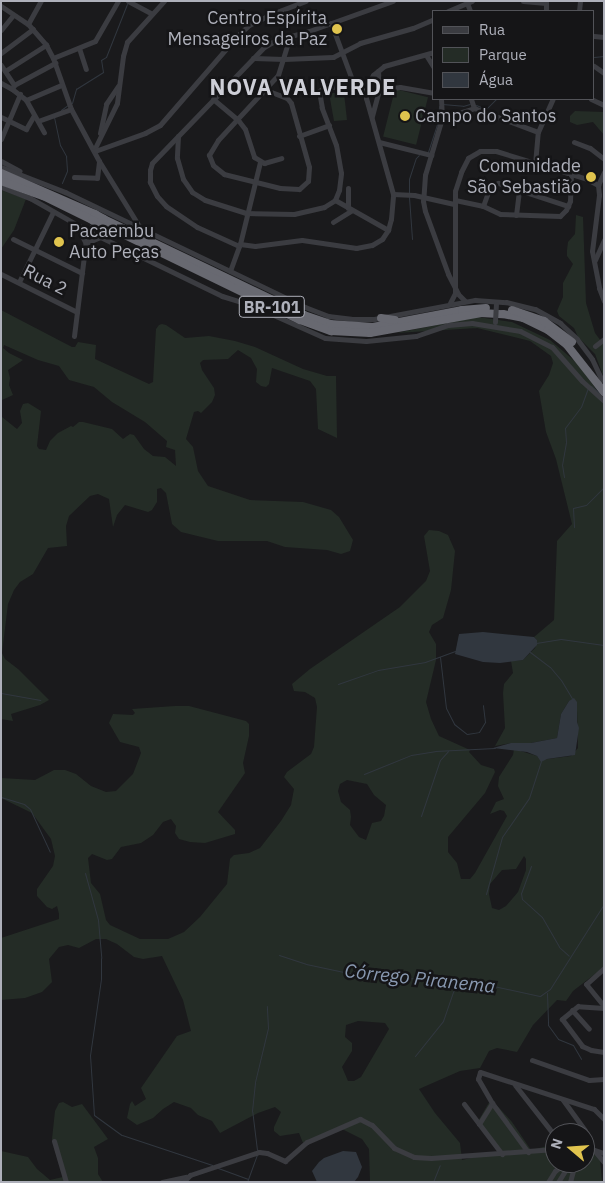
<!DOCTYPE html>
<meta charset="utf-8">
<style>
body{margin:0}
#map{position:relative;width:605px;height:1183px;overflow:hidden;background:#1a1a1c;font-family:"IBM Plex Sans",sans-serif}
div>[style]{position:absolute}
.green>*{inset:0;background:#242c26;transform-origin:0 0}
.water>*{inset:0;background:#31373f}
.stream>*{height:1px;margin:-0.5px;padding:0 0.5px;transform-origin:0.5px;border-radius:0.5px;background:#31373f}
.minor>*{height:5px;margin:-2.5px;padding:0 2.5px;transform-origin:2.5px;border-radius:2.5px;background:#3b3c41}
.highway>*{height:8px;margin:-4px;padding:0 4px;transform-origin:4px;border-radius:4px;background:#686971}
.minor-bridge>*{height:5px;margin:-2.5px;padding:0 2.5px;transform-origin:2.5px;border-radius:2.5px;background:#3b3c41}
.highway-bridge>*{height:8px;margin:-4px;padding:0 4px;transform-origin:4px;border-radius:4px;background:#686971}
.dots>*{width:14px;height:14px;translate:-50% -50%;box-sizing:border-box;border:2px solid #151517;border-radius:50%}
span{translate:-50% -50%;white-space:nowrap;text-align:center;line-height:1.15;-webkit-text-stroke:5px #151517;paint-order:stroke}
.shield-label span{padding:1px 4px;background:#151517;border:1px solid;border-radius:4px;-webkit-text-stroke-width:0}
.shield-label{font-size:16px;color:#aeb0ba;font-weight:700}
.poi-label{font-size:18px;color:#aeb0ba}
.right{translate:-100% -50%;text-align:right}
.left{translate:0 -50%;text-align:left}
.street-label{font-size:18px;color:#aeb0ba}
.water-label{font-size:19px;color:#8999b1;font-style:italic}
.district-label{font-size:22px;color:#cecfd7;font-weight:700;letter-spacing:1px}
.frame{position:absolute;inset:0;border:2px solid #aeb0ba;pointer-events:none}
.legend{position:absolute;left:432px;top:10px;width:162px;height:90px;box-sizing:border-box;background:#151517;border:1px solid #525358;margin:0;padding:6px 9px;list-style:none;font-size:15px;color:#aeb0ba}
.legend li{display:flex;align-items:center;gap:10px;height:25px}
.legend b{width:25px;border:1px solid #525358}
.north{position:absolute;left:545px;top:1123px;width:50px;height:50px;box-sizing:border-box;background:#151517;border:1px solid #525358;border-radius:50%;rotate:288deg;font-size:14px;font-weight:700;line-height:20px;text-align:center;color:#aeb0ba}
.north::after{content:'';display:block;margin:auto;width:18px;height:22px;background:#e0c44e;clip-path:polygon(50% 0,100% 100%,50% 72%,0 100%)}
</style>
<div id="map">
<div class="green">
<i style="left:395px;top:89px;width:34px;height:49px;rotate:14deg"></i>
<i style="clip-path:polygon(329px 93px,344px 93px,347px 120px,334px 121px)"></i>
<i style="clip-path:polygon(575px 111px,604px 112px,604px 135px,593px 122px,577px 125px,570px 122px,570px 116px)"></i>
<i style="clip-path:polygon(1px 190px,26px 199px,14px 230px,1px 249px)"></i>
<i style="clip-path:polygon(576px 215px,583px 217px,586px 303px,595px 333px,604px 345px,604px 378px,595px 354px,578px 337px,574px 328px,559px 316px,557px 311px,563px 297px,563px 283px,573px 264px,567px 256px,567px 250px,568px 242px,575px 234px)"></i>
<i style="clip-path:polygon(evenodd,1px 310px,72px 347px,75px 347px,78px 342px,96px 345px,95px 359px,149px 384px,153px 382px,156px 329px,159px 325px,162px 324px,166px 325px,185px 338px,209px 336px,235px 341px,255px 347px,303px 369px,327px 376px,336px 376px,337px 438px,318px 429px,316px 389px,310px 381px,272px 368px,269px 384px,266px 387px,261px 386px,256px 382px,257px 369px,251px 358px,238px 350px,228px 359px,203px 360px,200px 363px,202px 370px,214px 388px,215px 395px,212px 402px,201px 413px,198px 411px,194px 412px,186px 439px,193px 447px,198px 471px,208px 486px,250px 500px,303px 502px,331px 510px,339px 517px,353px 540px,350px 551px,341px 554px,327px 550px,285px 547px,267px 541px,218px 541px,181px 532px,172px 524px,166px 493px,161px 488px,157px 489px,157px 502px,152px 510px,148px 512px,125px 505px,117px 515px,113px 527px,109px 499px,98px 494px,90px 496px,69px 516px,66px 526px,67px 546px,48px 548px,33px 574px,20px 582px,14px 590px,8px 604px,2px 653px,5px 659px,18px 669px,49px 700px,40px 705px,11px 714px,13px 721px,1px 719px,1px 310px,4px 345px,38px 360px,59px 366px,69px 380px,94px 387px,112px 402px,145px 422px,167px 441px,166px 447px,175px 450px,176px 466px,165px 457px,153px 456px,144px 449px,134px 435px,130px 434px,123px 439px,112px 429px,83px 422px,79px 422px,73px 427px,71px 426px,58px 433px,50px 441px,46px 450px,39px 449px,37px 446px,41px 411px,28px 403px,23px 404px,20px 411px,22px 423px,17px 429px,2px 417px,2px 400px,13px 395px,9px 385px,10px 378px,8px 370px,23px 360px,9px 353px,3px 348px,4px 345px)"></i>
<i style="clip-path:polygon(evenodd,478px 317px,512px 322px,550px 340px,577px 363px,604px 400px,604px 967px,573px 991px,566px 1001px,557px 1000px,533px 1025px,517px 1052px,497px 1048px,489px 1051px,480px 1068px,460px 1071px,419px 1089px,435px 1113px,460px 1143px,462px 1160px,501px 1151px,477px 1123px,491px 1099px,512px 1122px,531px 1150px,555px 1144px,555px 1163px,585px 1163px,585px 1149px,592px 1150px,600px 1159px,602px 1182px,370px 1182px,369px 1149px,362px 1139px,342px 1129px,303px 1143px,299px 1133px,280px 1136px,274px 1131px,274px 1127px,281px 1112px,275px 1107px,258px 1113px,220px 1133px,212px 1121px,198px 1115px,191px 1108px,174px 1102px,163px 1109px,153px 1118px,137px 1125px,127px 1118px,130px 1104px,132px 1101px,135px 1106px,146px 1099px,141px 1088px,177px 1036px,191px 1031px,183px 1000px,162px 956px,143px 959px,134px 957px,117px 944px,106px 939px,96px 939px,79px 948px,68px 945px,59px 947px,49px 959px,52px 982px,42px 992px,25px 998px,1px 1000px,1px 938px,59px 919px,59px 914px,57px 906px,52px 909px,47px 907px,37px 896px,37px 889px,53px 866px,55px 856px,51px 839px,32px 813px,1px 798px,1px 778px,35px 780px,54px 770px,65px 770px,76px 774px,91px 786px,106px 792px,116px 791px,133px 774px,141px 753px,139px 747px,120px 742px,109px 723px,113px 714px,133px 715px,135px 713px,132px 709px,175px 706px,189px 706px,246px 721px,249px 724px,249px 736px,243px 763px,245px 773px,218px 812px,235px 830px,235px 834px,205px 843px,190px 842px,179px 839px,175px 833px,176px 826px,171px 819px,163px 822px,153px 835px,141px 843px,121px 847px,112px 859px,107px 860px,92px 854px,88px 858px,91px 883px,100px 894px,106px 920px,110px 925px,140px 939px,168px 939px,184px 932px,200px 917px,227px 884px,230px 859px,234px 855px,249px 853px,260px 848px,281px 821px,291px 805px,294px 789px,284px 777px,287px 772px,311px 754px,314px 747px,317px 707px,315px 698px,305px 692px,294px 691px,292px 684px,310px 669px,400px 607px,426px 581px,430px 571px,424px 536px,429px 530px,439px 531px,448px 535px,455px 551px,451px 590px,443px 618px,432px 625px,429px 632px,436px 644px,436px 660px,426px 702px,431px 719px,439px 736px,470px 750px,469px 752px,481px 765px,494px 769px,495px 772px,485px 793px,448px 837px,448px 852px,457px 863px,461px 879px,470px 879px,475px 873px,507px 816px,504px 811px,500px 810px,490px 814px,496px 802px,504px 799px,498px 786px,499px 777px,513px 755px,514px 749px,537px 756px,540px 760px,571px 756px,578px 748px,577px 710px,569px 701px,561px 714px,557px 738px,531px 743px,511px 743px,495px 746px,505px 728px,503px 693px,504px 684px,513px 673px,511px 661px,523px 660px,535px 648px,537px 640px,534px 637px,554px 620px,557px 541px,572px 524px,556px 459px,546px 432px,539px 391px,549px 375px,553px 363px,551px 356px,530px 341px,477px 328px,396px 333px,478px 317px,347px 780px,367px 784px,374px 795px,386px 805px,384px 816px,381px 821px,372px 823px,366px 840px,359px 837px,350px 825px,351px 817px,350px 810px,341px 802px,338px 791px,340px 784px,347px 780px,478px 317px,524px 856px,526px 859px,526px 870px,518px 892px,506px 906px,499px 910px,492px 908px,489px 894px,490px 884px,502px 870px,516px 869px,524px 856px,478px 317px,358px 1021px,385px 1023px,389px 1029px,361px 1077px,354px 1081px,348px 1081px,342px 1067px,352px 1051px,352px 1043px,345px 1037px,346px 1025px,358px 1021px)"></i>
<i style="clip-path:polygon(63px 1102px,72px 1107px,82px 1104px,108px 1139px,94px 1147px,98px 1158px,98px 1174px,103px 1182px,1px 1182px,1px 1151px,28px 1157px,37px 1169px,50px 1180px,63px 1177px,52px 1139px,55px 1111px,59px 1103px)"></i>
</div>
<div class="water">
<i style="clip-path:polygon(483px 632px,534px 637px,537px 640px,537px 645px,523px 660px,500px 663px,483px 662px,455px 654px,459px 634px)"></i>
<i style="clip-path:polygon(574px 698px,577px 702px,577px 722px,579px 728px,575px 755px,547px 759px,541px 762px,537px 756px,527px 752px,493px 748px,511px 743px,531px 743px,557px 738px,561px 714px,569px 701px)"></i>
<i style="clip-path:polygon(343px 1151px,356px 1152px,362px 1167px,358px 1177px,354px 1182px,317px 1182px,312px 1171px,319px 1162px,324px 1158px)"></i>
</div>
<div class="stream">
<i style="left:594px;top:57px;width:10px;rotate:-6deg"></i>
<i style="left:72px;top:103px;width:15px;rotate:-74deg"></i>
<i style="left:76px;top:89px;width:32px;rotate:-32deg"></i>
<i style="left:103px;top:72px;width:12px;rotate:-99deg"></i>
<i style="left:101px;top:60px;width:6px;rotate:-31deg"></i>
<i style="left:106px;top:57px;width:57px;rotate:-68.4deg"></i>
<i style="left:442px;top:104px;width:21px;rotate:5deg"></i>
<i style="left:463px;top:106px;width:7px;rotate:-16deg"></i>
<i style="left:476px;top:105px;width:11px;rotate:22deg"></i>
<i style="left:486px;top:109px;width:14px;rotate:-45deg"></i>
<i style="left:61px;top:110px;width:9px;rotate:-36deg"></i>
<i style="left:54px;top:117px;width:29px;rotate:78deg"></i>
<i style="left:60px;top:145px;width:13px;rotate:61deg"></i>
<i style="left:66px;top:156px;width:15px;rotate:86deg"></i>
<i style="left:67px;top:171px;width:13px;rotate:113deg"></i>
<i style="left:428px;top:152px;width:33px;rotate:-72deg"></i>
<i style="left:438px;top:121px;width:15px;rotate:-86deg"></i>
<i style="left:409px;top:193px;width:14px;rotate:-90deg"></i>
<i style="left:409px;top:179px;width:22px;rotate:-72deg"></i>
<i style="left:416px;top:158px;width:4px;rotate:-45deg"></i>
<i style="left:409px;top:197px;width:42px;rotate:85.9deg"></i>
<i style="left:591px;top:386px;width:11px;rotate:41deg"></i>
<i style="left:564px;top:477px;width:12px;rotate:-99deg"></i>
<i style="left:562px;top:465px;width:23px;rotate:-80deg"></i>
<i style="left:566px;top:442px;width:14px;rotate:-94deg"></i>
<i style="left:565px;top:428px;width:26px;rotate:-53deg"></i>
<i style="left:581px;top:407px;width:20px;rotate:-70deg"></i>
<i style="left:574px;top:527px;width:19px;rotate:-93deg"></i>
<i style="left:573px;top:508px;width:13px;rotate:-13deg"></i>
<i style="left:586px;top:505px;width:25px;rotate:-45deg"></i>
<i style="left:536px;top:643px;width:25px;rotate:-9deg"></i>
<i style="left:561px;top:639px;width:43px;rotate:7.9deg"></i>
<i style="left:530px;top:652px;width:25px;rotate:37deg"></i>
<i style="left:550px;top:667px;width:17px;rotate:50deg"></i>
<i style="left:561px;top:680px;width:21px;rotate:59deg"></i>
<i style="left:440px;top:657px;width:51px;rotate:83.3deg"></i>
<i style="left:446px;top:708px;width:18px;rotate:63deg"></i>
<i style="left:454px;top:724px;width:16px;rotate:38deg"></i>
<i style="left:467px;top:734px;width:12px;rotate:-9deg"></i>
<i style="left:479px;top:732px;width:12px;rotate:-59deg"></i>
<i style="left:485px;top:722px;width:17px;rotate:-97deg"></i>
<i style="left:338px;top:684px;width:42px;rotate:-19.3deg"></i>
<i style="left:378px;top:670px;width:48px;rotate:-9.7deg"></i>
<i style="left:425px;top:662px;width:32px;rotate:-20deg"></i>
<i style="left:1px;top:693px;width:40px;rotate:10deg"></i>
<i style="left:364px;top:774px;width:51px;rotate:-22deg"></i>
<i style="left:411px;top:755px;width:24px;rotate:-9deg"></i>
<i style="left:435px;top:751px;width:60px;rotate:-2.9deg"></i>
<i style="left:1px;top:797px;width:24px;rotate:17deg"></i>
<i style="left:24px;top:804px;width:8px;rotate:40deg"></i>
<i style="left:30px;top:809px;width:47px;rotate:65.1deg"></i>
<i style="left:421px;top:816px;width:59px;rotate:-71.3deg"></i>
<i style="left:440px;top:760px;width:12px;rotate:-48deg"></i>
<i style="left:531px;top:866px;width:29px;rotate:110deg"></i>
<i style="left:521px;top:893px;width:6px;rotate:81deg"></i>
<i style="left:522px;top:899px;width:27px;rotate:42deg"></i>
<i style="left:542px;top:917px;width:34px;rotate:60deg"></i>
<i style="left:559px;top:947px;width:13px;rotate:42deg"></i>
<i style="left:85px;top:873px;width:49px;rotate:74.5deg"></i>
<i style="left:98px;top:920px;width:38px;rotate:85deg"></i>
<i style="left:101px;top:958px;width:21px;rotate:90deg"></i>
<i style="left:101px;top:979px;width:77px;rotate:98.2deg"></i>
<i style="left:90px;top:1055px;width:60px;rotate:86.2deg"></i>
<i style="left:94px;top:1115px;width:34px;rotate:36deg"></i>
<i style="left:122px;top:1135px;width:95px;rotate:18.4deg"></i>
<i style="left:486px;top:894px;width:59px;rotate:-74.3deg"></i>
<i style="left:502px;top:837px;width:47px;rotate:-55.3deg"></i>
<i style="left:529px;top:798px;width:40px;rotate:-72deg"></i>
<i style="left:279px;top:955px;width:28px;rotate:18deg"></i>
<i style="left:306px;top:964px;width:53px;rotate:11.9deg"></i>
<i style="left:358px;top:975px;width:117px;rotate:3.4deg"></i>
<i style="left:475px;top:982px;width:66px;rotate:12.2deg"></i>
<i style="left:540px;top:996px;width:12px;rotate:-35deg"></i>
<i style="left:550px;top:989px;width:101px;rotate:-57.6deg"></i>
<i style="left:547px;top:993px;width:32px;rotate:88deg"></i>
<i style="left:548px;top:1025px;width:17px;rotate:54deg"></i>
<i style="left:558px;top:1039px;width:16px;rotate:22deg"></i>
<i style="left:573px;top:1045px;width:16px;rotate:60deg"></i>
<i style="left:415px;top:1056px;width:45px;rotate:-51.3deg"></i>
<i style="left:443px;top:1021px;width:31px;rotate:-71deg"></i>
<i style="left:453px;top:992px;width:14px;rotate:-60deg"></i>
<i style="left:257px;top:1150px;width:39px;rotate:-97deg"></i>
<i style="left:252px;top:1111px;width:29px;rotate:-84deg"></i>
<i style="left:255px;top:1082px;width:56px;rotate:-76.5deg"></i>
<i style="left:268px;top:1028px;width:22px;rotate:-93deg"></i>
<i style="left:218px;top:1168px;width:32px;rotate:20deg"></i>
<i style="left:247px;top:1182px;width:30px;rotate:-70deg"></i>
<i style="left:433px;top:1182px;width:18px;rotate:-68deg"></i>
</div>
<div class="minor">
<i style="left:128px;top:1px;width:26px;rotate:28deg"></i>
<i style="left:523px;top:1px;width:23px;rotate:5deg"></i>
<i style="left:546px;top:2px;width:9px;rotate:90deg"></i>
<i style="left:467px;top:3px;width:9px;rotate:69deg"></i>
<i style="left:1px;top:6px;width:32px;rotate:34deg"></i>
<i style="left:28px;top:24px;width:28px;rotate:49deg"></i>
<i style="left:46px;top:45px;width:15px;rotate:62deg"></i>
<i style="left:53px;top:58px;width:54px;rotate:70.6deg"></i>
<i style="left:71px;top:109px;width:59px;rotate:61.7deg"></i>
<i style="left:99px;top:161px;width:76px;rotate:58.4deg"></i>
<i style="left:448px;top:11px;width:26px;rotate:-23deg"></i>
<i style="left:579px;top:11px;width:10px;rotate:-84deg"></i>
<i style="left:331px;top:23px;width:69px;rotate:69.7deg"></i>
<i style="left:28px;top:24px;width:26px;rotate:-61deg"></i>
<i style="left:1px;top:30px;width:19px;rotate:-51deg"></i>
<i style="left:594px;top:36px;width:10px;rotate:6deg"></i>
<i style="left:79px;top:48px;width:22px;rotate:72deg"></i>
<i style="left:1px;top:53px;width:40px;rotate:-37deg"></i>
<i style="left:426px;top:55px;width:15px;rotate:58deg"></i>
<i style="left:53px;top:58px;width:45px;rotate:-22deg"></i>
<i style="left:95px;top:41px;width:46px;rotate:-60.1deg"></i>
<i style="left:253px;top:58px;width:31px;rotate:2deg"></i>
<i style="left:284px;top:59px;width:49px;rotate:-2.3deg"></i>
<i style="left:333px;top:57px;width:30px;rotate:-27deg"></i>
<i style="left:360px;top:43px;width:55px;rotate:-15.8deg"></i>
<i style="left:413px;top:28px;width:23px;rotate:-23deg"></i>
<i style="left:1px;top:65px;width:24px;rotate:57deg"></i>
<i style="left:14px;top:85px;width:4px;rotate:117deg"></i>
<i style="left:12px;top:89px;width:18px;rotate:38deg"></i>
<i style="left:26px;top:100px;width:37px;rotate:61deg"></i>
<i style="left:594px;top:66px;width:12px;rotate:35deg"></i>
<i style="left:5px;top:71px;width:49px;rotate:-32.4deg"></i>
<i style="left:378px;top:71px;width:19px;rotate:87deg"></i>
<i style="left:1px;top:83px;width:13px;rotate:29deg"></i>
<i style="left:14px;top:85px;width:47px;rotate:-28.2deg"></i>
<i style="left:266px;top:90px;width:22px;rotate:21deg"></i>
<i style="left:287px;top:98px;width:6px;rotate:51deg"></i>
<i style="left:291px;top:103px;width:66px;rotate:74.3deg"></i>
<i style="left:309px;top:167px;width:14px;rotate:94deg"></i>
<i style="left:308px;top:181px;width:12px;rotate:138deg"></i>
<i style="left:299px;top:189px;width:19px;rotate:-177deg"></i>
<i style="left:280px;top:188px;width:58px;rotate:-166deg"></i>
<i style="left:224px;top:174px;width:14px;rotate:-141deg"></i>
<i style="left:213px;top:165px;width:11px;rotate:-112deg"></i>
<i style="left:209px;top:155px;width:17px;rotate:-59deg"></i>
<i style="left:218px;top:140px;width:88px;rotate:-47.3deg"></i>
<i style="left:278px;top:75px;width:41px;rotate:-72.9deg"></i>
<i style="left:213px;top:99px;width:33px;rotate:40deg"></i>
<i style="left:238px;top:120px;width:11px;rotate:52deg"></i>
<i style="left:245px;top:129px;width:29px;rotate:72deg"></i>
<i style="left:254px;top:157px;width:12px;rotate:31deg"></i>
<i style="left:264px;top:163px;width:18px;rotate:-16deg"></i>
<i style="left:441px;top:99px;width:19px;rotate:87deg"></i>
<i style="left:442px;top:118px;width:59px;rotate:106.6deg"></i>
<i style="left:425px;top:175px;width:26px;rotate:94deg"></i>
<i style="left:423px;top:201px;width:10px;rotate:79deg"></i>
<i style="left:425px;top:211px;width:67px;rotate:69.9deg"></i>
<i style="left:448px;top:274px;width:22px;rotate:63deg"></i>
<i style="left:458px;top:294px;width:10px;rotate:45deg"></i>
<i style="left:471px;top:99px;width:9px;rotate:72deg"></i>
<i style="left:591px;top:99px;width:14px;rotate:25deg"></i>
<i style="left:26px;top:100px;width:38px;rotate:-23deg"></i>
<i style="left:372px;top:116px;width:27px;rotate:-75deg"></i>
<i style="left:379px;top:90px;width:21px;rotate:-8deg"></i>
<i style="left:400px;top:87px;width:35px;rotate:10deg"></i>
<i style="left:1px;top:117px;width:28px;rotate:26deg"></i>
<i style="left:26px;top:129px;width:16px;rotate:-60deg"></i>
<i style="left:442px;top:118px;width:34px;rotate:-17deg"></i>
<i style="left:474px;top:108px;width:68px;rotate:20.6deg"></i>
<i style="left:38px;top:121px;width:35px;rotate:-20deg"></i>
<i style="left:100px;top:133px;width:30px;rotate:-78deg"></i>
<i style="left:106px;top:104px;width:22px;rotate:-56deg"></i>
<i style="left:178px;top:136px;width:22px;rotate:93deg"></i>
<i style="left:177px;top:158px;width:22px;rotate:74deg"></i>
<i style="left:183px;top:179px;width:16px;rotate:55deg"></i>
<i style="left:192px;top:192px;width:15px;rotate:32deg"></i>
<i style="left:205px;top:200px;width:43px;rotate:17.6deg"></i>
<i style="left:246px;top:213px;width:48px;rotate:1.2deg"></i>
<i style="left:294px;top:214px;width:31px;rotate:-13deg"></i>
<i style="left:324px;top:207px;width:13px;rotate:-32deg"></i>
<i style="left:335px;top:200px;width:11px;rotate:-68deg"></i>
<i style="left:339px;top:190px;width:17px;rotate:-83deg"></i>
<i style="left:341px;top:173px;width:28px;rotate:-100deg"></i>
<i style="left:336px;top:145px;width:40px;rotate:-111deg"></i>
<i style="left:322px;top:108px;width:17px;rotate:-100deg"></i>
<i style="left:319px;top:91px;width:7px;rotate:-34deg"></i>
<i style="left:325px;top:87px;width:19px"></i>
<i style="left:344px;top:87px;width:11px;rotate:5deg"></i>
<i style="left:355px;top:88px;width:11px;rotate:27deg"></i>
<i style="left:299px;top:136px;width:32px;rotate:-20deg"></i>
<i style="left:1px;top:139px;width:49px;rotate:-67.1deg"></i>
<i style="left:379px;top:142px;width:54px;rotate:14deg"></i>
<i style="left:574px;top:142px;width:17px;rotate:21deg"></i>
<i style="left:590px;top:148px;width:18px;rotate:38deg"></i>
<i style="left:94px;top:150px;width:52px;rotate:-63.9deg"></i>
<i style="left:117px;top:103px;width:47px;rotate:-82.7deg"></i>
<i style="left:123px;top:56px;width:15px;rotate:-74deg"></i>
<i style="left:127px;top:42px;width:55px;rotate:-47.9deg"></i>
<i style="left:95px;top:151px;width:53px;rotate:-19.8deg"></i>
<i style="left:145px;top:133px;width:17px;rotate:-28deg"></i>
<i style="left:160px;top:125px;width:119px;rotate:-49.1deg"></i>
<i style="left:238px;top:35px;width:15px;rotate:-42deg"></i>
<i style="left:249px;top:25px;width:28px;rotate:-26deg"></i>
<i style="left:274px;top:13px;width:34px;rotate:-21deg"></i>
<i style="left:1px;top:161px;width:21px;rotate:28deg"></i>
<i style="left:535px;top:164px;width:32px;rotate:-85deg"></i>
<i style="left:538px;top:132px;width:36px;rotate:-66deg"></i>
<i style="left:1px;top:167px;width:69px;rotate:21.3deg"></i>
<i style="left:65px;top:192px;width:266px;rotate:25.6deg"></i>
<i style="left:305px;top:307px;width:25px;rotate:21deg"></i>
<i style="left:328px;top:316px;width:23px;rotate:7deg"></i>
<i style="left:351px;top:319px;width:23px"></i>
<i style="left:374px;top:319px;width:103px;rotate:-10.7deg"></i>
<i style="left:475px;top:300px;width:31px;rotate:4deg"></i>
<i style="left:506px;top:302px;width:30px;rotate:14deg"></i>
<i style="left:535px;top:309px;width:29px;rotate:29deg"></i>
<i style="left:560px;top:323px;width:23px;rotate:43deg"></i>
<i style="left:577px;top:339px;width:25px;rotate:53deg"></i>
<i style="left:592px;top:359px;width:23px;rotate:65deg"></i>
<i style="left:74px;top:177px;width:23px;rotate:2deg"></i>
<i style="left:97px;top:178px;width:17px;rotate:-83deg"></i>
<i style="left:598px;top:185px;width:10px;rotate:84deg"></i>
<i style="left:599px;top:195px;width:56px;rotate:97.1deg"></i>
<i style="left:592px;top:251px;width:38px;rotate:79deg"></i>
<i style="left:599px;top:288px;width:14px;rotate:69deg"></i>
<i style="left:598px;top:185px;width:14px;rotate:-65deg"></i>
<i style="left:1px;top:187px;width:31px;rotate:21deg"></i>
<i style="left:30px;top:198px;width:67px;rotate:29.6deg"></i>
<i style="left:88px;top:231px;width:149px;rotate:25.9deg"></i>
<i style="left:222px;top:296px;width:30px;rotate:17deg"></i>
<i style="left:251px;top:305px;width:81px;rotate:24deg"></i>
<i style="left:325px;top:338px;width:41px;rotate:4.2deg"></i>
<i style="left:366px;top:341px;width:50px;rotate:-5.7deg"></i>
<i style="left:416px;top:336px;width:34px;rotate:-19deg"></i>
<i style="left:448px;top:325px;width:24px;rotate:-5deg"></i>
<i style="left:472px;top:323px;width:49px;rotate:9.5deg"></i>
<i style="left:520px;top:331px;width:36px;rotate:27deg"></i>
<i style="left:552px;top:347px;width:45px;rotate:48.6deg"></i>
<i style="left:582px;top:381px;width:30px;rotate:42deg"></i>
<i style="left:348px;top:188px;width:20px;rotate:90deg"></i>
<i style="left:393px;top:194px;width:21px;rotate:3deg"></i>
<i style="left:414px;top:195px;width:41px;rotate:12.7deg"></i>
<i style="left:335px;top:200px;width:61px;rotate:29.5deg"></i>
<i style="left:455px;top:200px;width:29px;rotate:12deg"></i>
<i style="left:483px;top:206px;width:19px;rotate:25deg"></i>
<i style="left:500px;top:214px;width:60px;rotate:1.9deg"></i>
<i style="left:560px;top:216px;width:8px;rotate:-45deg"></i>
<i style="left:566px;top:210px;width:10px;rotate:-66deg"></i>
<i style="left:570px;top:201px;width:26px;rotate:-88deg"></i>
<i style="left:483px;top:206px;width:20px;rotate:-70deg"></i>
<i style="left:490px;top:187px;width:9px;rotate:-27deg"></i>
<i style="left:498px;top:183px;width:74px;rotate:18.2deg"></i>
<i style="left:516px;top:215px;width:25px;rotate:-83deg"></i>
<i style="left:333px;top:222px;width:22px;rotate:-32deg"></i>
<i style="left:77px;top:226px;width:18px;rotate:63deg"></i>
<i style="left:13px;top:239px;width:77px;rotate:26.2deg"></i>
<i style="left:86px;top:243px;width:15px;rotate:-23deg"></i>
<i style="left:100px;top:237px;width:7px;rotate:-135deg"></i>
<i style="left:95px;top:232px;width:11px;rotate:-95deg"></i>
<i style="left:240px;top:244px;width:15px;rotate:8deg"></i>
<i style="left:255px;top:246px;width:47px;rotate:-7.3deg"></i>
<i style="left:302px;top:240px;width:55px;rotate:8.4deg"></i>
<i style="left:356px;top:248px;width:16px;rotate:-11deg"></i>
<i style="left:372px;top:245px;width:12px;rotate:-31deg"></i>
<i style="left:382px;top:239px;width:11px;rotate:-56deg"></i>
<i style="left:388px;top:230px;width:11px;rotate:-75deg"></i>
<i style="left:391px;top:219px;width:25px;rotate:-85deg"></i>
<i style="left:393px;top:194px;width:100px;rotate:-105.7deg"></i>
<i style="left:366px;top:98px;width:11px;rotate:-90deg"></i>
<i style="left:366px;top:87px;width:14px;rotate:-60deg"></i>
<i style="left:373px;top:75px;width:14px;rotate:-39deg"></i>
<i style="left:384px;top:66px;width:52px;rotate:-15.6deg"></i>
<i style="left:239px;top:246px;width:46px;rotate:-155.7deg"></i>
<i style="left:197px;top:227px;width:37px;rotate:-146deg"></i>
<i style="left:166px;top:206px;width:13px;rotate:-132deg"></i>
<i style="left:157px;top:196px;width:16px;rotate:-117deg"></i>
<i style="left:150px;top:182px;width:12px;rotate:-90deg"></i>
<i style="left:150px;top:170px;width:7px;rotate:-74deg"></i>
<i style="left:152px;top:163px;width:161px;rotate:-46deg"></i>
<i style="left:264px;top:47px;width:14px;rotate:-30deg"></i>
<i style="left:276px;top:40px;width:34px;rotate:-15deg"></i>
<i style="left:309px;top:31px;width:89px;rotate:-19.7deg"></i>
<i style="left:595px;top:260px;width:22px;rotate:-66deg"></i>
<i style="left:230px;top:271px;width:29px;rotate:-70deg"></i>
<i style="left:240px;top:244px;width:84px;rotate:-76.3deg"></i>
<i style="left:1px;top:274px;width:85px;rotate:26.6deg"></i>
<i style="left:19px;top:282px;width:78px;rotate:-64.1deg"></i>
<i style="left:450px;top:303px;width:11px;rotate:-63deg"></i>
<i style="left:455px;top:293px;width:102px;rotate:-90deg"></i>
<i style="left:455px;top:191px;width:20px;rotate:-72deg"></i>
<i style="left:461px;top:172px;width:16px;rotate:-63deg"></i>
<i style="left:468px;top:158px;width:14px;rotate:-30deg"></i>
<i style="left:480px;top:151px;width:16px"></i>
<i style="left:496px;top:151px;width:95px;rotate:17.1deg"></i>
<i style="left:587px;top:179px;width:13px;rotate:29deg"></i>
<i style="left:74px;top:336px;width:98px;rotate:-82.9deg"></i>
<i style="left:86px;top:239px;width:21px;rotate:-65deg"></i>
<i style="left:595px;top:346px;width:11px;rotate:-38deg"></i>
<i style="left:604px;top:968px;width:24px;rotate:138deg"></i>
<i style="left:586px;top:984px;width:28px;rotate:51deg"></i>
<i style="left:604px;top:1008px;width:26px;rotate:-176deg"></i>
<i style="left:578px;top:1006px;width:21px;rotate:141deg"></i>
<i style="left:562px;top:1019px;width:34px;rotate:53deg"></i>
<i style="left:582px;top:1046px;width:10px;rotate:24deg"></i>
<i style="left:591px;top:1050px;width:13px;rotate:9deg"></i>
<i style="left:572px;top:1010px;width:25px;rotate:48deg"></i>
<i style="left:532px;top:1060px;width:60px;rotate:19.3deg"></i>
<i style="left:589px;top:1080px;width:15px;rotate:-4deg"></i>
<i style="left:515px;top:1085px;width:65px;rotate:51.9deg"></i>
<i style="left:563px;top:1100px;width:37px;rotate:54deg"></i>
<i style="left:492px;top:1103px;width:61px;rotate:53.7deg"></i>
<i style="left:464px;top:1104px;width:63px;rotate:52.8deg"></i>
<i style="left:479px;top:1124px;width:25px;rotate:-58deg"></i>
<i style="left:492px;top:1103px;width:28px;rotate:-120deg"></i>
<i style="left:478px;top:1079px;width:7px;rotate:-74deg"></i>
<i style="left:480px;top:1072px;width:120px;rotate:18deg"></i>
<i style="left:594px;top:1109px;width:14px;rotate:45deg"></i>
<i style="left:54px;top:1141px;width:43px;rotate:73.7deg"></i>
<i style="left:585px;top:1147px;width:20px;rotate:18deg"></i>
<i style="left:593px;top:1149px;width:17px;rotate:50deg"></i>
<i style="left:162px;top:1182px;width:25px;rotate:-12deg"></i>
<i style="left:183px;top:1182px;width:10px;rotate:-45deg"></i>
<i style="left:190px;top:1175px;width:73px;rotate:-18.4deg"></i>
<i style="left:259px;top:1152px;width:8px;rotate:7deg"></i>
<i style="left:267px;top:1153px;width:20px;rotate:24deg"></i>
<i style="left:285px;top:1161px;width:29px;rotate:-41deg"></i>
<i style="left:307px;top:1142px;width:58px;rotate:-23.5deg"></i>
<i style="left:360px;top:1119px;width:13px;rotate:27deg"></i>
<i style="left:372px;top:1125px;width:32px;rotate:46deg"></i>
<i style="left:394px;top:1148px;width:22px;rotate:24deg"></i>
<i style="left:414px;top:1157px;width:17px;rotate:3deg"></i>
<i style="left:431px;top:1158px;width:124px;rotate:-4.2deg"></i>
<i style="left:548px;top:1182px;width:13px;rotate:-58deg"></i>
<i style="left:555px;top:1171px;width:13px;rotate:-39deg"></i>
<i style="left:558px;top:1182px;width:22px;rotate:-58deg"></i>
<i style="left:570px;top:1182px;width:20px;rotate:-75deg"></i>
</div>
<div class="highway">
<i style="left:1px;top:173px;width:103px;rotate:23.6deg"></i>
<i style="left:1px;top:181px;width:45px;rotate:19.7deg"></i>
<i style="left:43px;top:196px;width:55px;rotate:26.1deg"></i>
<i style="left:104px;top:219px;width:222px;rotate:25.6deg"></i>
<i style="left:304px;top:315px;width:28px;rotate:19deg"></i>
<i style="left:330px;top:324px;width:43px;rotate:4deg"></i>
<i style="left:373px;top:327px;width:91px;rotate:-10.8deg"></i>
<i style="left:462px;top:310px;width:24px;rotate:-5deg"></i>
<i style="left:102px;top:224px;width:220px;rotate:25.9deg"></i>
<i style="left:300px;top:320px;width:33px;rotate:20deg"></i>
<i style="left:331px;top:331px;width:39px;rotate:3deg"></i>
<i style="left:370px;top:333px;width:113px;rotate:-10.2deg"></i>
<i style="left:481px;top:313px;width:22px;rotate:3deg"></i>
<i style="left:503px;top:314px;width:20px;rotate:11deg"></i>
<i style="left:523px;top:318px;width:28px;rotate:26deg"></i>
<i style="left:548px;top:330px;width:24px;rotate:38deg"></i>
<i style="left:567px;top:345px;width:60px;rotate:51.8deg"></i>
<i style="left:512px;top:310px;width:34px;rotate:19deg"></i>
<i style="left:544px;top:321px;width:35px;rotate:37deg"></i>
<i style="left:381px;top:318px;width:14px;rotate:8deg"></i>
</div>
<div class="minor-bridge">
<i style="left:495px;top:322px;width:18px;rotate:-87deg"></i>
</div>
<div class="highway-bridge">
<i style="left:95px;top:214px;width:10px;rotate:29deg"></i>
<i style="left:92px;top:220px;width:11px;rotate:22deg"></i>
</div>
<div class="dots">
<i style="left:337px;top:29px;background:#e0c44e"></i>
<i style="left:405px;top:116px;background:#e0c44e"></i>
<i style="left:591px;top:177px;background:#e0c44e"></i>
<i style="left:59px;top:242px;background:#e0c44e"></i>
</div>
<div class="shield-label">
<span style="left:272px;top:307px">BR-101</span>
</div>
<div class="poi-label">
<span class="right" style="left:327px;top:29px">Centro Espírita<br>Mensageiros da Paz</span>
<span class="left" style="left:415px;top:116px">Campo do Santos</span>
<span class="right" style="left:581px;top:177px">Comunidade<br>São Sebastião</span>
<span class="left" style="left:69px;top:242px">Pacaembu<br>Auto Peças</span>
</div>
<div class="street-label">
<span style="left:45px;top:280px;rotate:27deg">Rua 2</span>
</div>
<div class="water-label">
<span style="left:420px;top:979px;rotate:6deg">Córrego Piranema</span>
</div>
<div class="district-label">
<span style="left:303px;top:87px">NOVA VALVERDE</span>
</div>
<div class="frame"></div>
<ul class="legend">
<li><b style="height:6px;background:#3b3c41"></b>Rua</li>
<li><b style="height:14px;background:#242c26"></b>Parque</li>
<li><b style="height:14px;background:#31373f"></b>Água</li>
</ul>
<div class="north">N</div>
</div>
